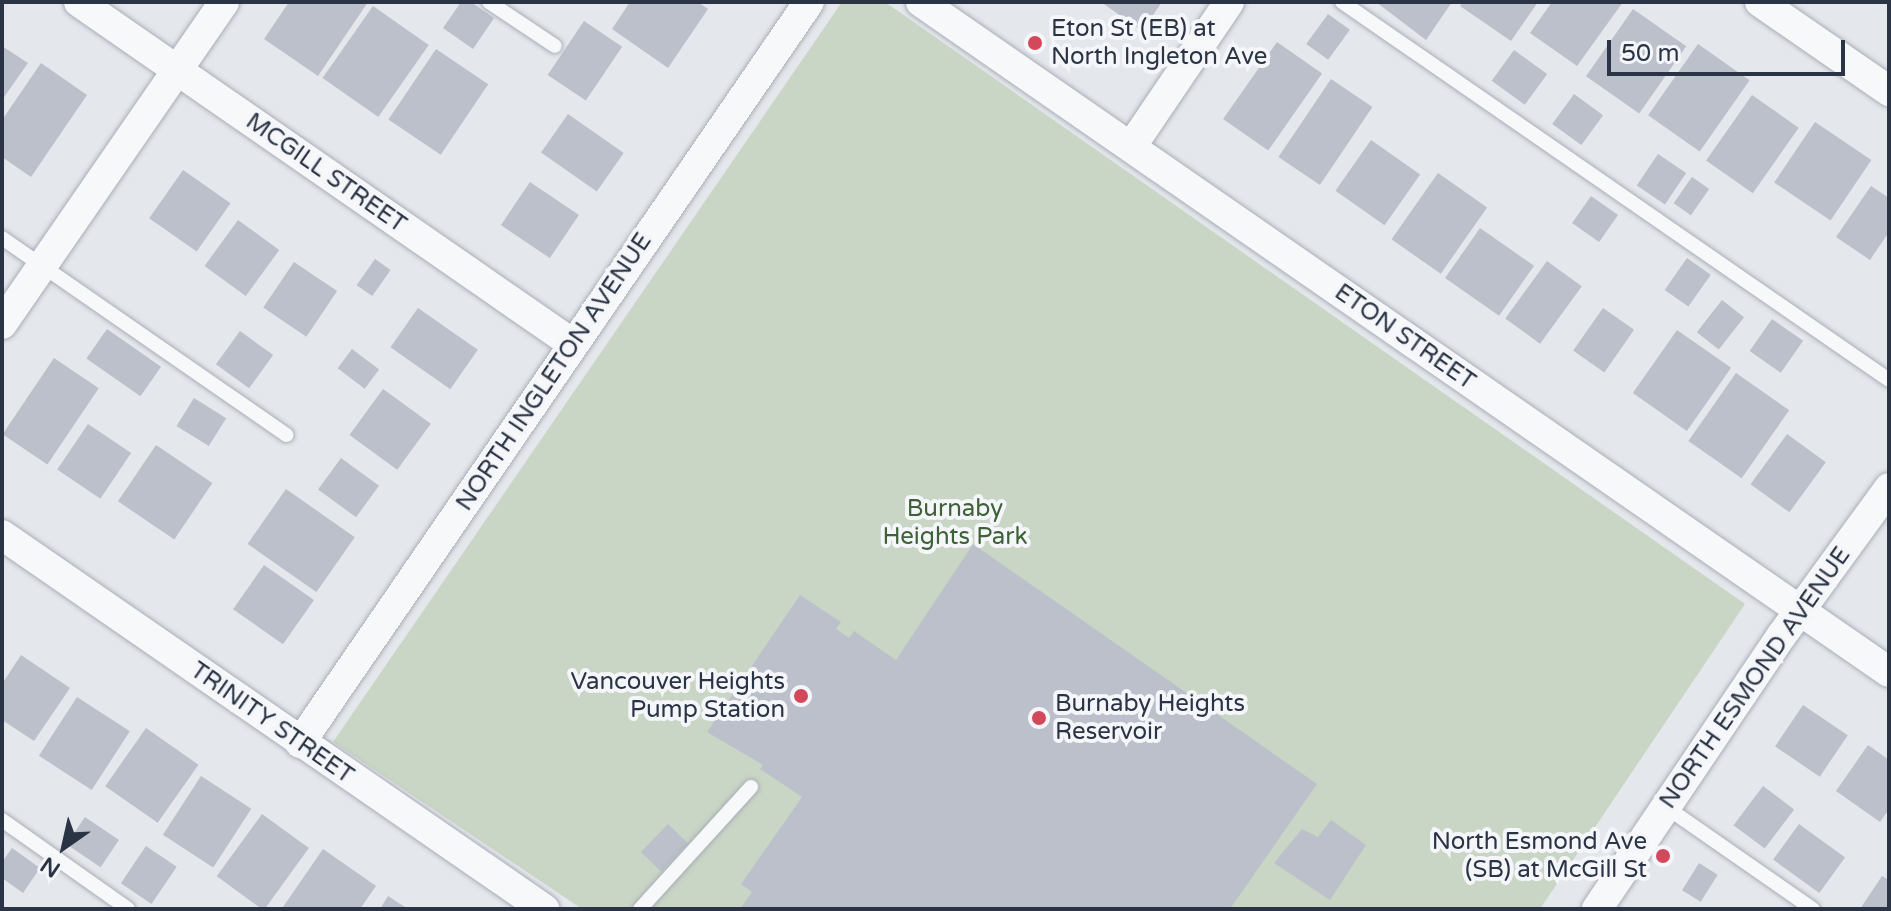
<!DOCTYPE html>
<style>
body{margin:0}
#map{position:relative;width:1891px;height:911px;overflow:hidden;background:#e4e7ec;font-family:"Varela Round",sans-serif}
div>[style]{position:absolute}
.green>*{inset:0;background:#c9d6c5}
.building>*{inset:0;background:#bbc0ca;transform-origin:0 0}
.roads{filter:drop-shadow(0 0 2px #a9aeb7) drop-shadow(0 0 2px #a9aeb7)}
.lane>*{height:14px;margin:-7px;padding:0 7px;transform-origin:7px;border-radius:7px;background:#f7f8fa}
.street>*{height:30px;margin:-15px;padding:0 15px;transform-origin:15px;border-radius:15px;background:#f7f8fa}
.dots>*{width:22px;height:22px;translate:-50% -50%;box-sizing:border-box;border:4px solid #f4f6f9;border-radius:50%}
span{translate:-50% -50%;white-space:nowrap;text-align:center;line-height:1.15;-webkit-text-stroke:8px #f4f6f9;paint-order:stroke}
.poi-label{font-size:24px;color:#2b3445}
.left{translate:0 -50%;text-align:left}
.right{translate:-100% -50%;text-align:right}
.street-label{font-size:24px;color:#2b3445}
.park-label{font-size:24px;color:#3f6138}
.frame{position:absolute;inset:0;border:4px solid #2b3445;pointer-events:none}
.north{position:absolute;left:24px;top:807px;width:80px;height:80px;-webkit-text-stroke:6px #f4f6f9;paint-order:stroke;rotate:214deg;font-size:22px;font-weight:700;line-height:32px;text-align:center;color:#2b3445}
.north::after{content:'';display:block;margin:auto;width:28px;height:36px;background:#2b3445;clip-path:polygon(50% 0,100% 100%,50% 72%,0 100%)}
.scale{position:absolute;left:1607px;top:40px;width:238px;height:36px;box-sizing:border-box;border:4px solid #2b3445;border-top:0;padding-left:10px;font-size:24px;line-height:28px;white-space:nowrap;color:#2b3445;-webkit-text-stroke:6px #f4f6f9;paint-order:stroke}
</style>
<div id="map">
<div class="green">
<i style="clip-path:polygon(842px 2px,885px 2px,1745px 604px,1540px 909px,582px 909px,333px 742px)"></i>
</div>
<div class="building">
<i style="clip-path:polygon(289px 2px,368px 2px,318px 76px,264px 39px)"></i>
<i style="clip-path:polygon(461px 2px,471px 2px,494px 18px,473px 49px,443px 28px)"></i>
<i style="clip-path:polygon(630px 2px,698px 2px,708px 9px,668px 68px,612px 29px)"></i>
<i style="clip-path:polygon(1101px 2px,1162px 2px,1142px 31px)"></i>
<i style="clip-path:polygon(1376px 2px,1452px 2px,1426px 40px)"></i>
<i style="clip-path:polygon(1463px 2px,1538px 2px,1511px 41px,1460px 6px)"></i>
<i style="clip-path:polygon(1552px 2px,1623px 2px,1577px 66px,1530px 33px)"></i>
<i style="left:373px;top:6px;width:68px;height:88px;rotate:35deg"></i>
<i style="left:1633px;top:9px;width:65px;height:82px;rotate:35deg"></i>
<i style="left:1328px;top:14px;width:27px;height:37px;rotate:36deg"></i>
<i style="left:584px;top:21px;width:46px;height:65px;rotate:34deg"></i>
<i style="left:1277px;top:42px;width:55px;height:94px;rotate:35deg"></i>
<i style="left:1698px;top:44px;width:63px;height:87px;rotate:35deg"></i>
<i style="clip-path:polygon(2px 46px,28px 63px,2px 100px)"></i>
<i style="left:436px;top:49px;width:63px;height:85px;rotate:34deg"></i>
<i style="left:1514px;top:50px;width:41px;height:38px;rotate:36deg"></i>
<i style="clip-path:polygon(41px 63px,87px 95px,31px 177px,2px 157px,2px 120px)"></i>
<i style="left:1331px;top:79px;width:50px;height:94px;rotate:34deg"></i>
<i style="left:1574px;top:94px;width:36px;height:37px;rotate:36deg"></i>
<i style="left:1752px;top:95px;width:57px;height:80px;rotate:35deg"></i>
<i style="left:568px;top:114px;width:68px;height:47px;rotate:35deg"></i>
<i style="left:1815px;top:122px;width:68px;height:73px;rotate:34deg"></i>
<i style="left:1371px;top:140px;width:60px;height:62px;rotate:35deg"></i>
<i style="left:1658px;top:154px;width:34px;height:38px;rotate:34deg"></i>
<i style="left:183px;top:170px;width:58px;height:59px;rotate:35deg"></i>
<i style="left:1438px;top:173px;width:60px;height:81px;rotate:35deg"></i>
<i style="left:1692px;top:177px;width:21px;height:32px;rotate:35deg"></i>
<i style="left:530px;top:182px;width:59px;height:52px;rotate:34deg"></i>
<i style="clip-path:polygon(1871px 186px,1889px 198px,1889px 232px,1870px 260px,1836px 237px)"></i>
<i style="left:1591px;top:196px;width:33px;height:33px;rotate:35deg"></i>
<i style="left:238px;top:220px;width:51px;height:57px;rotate:36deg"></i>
<i style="left:1480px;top:228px;width:66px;height:61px;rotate:35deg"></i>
<i style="left:1687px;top:258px;width:29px;height:39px;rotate:35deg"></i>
<i style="left:375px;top:259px;width:19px;height:32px;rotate:35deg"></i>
<i style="left:1547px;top:261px;width:43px;height:71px;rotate:36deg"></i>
<i style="left:294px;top:262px;width:52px;height:55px;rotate:34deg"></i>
<i style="left:1722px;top:300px;width:28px;height:41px;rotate:38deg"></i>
<i style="left:418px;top:308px;width:73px;height:48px;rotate:35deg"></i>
<i style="left:1603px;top:308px;width:38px;height:52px;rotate:35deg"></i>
<i style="left:1772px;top:319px;width:38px;height:39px;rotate:35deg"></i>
<i style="left:107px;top:329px;width:66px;height:36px;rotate:35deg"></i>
<i style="left:1677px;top:330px;width:66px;height:77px;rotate:35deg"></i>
<i style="left:240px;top:331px;width:41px;height:41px;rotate:36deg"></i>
<i style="left:352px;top:349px;width:34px;height:24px;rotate:37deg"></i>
<i style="left:54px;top:358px;width:54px;height:92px;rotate:34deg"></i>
<i style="left:1736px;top:373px;width:65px;height:83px;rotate:35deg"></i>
<i style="left:383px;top:389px;width:59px;height:57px;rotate:36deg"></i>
<i style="left:194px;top:398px;width:38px;height:33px;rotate:32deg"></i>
<i style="left:88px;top:424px;width:52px;height:55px;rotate:34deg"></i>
<i style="left:1787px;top:434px;width:48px;height:62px;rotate:36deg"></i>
<i style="left:156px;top:445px;width:68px;height:68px;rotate:34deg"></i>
<i style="left:341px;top:458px;width:47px;height:39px;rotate:36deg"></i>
<i style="left:286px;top:489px;width:84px;height:67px;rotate:35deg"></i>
<i style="clip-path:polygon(973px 544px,1317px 784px,1230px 909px,740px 909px,752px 892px,741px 884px,802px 797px,760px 769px,763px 765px,707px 732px,800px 595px,841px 622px,836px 629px,849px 638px,854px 631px,896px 660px)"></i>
<i style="left:264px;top:565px;width:61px;height:54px;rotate:35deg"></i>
<i style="clip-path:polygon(21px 655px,70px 688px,34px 741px,2px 720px,2px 684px)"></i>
<i style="left:77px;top:697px;width:63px;height:70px;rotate:33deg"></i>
<i style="left:1803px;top:705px;width:54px;height:50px;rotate:34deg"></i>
<i style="left:146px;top:728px;width:64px;height:71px;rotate:35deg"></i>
<i style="clip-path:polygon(1868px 745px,1889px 760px,1889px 809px,1880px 822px,1836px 791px)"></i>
<i style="left:201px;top:776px;width:60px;height:70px;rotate:33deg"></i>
<i style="left:1763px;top:786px;width:39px;height:49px;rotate:37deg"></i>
<i style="left:262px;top:814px;width:58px;height:77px;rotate:36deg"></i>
<i style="left:85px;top:817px;width:41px;height:33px;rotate:34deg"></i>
<i style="clip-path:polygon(1331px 820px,1366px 845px,1330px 900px,1274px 863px,1302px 829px,1318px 837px)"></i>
<i style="left:668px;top:824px;width:28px;height:39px;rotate:44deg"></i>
<i style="left:1799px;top:824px;width:57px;height:44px;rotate:36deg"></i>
<i style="left:146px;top:846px;width:37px;height:45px;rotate:34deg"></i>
<i style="clip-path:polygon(12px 848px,40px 868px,23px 893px,2px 878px,2px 862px)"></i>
<i style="clip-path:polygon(323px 849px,376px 886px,360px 909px,283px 907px)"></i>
<i style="left:1699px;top:863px;width:22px;height:32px;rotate:32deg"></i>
<i style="clip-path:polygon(1882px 876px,1889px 880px,1889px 909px,1860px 909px)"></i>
<i style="clip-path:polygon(388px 896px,408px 909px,380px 909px)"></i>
</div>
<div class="roads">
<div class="lane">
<i style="left:489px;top:2px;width:79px;rotate:33.7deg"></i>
<i style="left:1342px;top:2px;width:665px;rotate:34.65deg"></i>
<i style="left:2px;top:238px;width:346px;rotate:34.7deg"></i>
<i style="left:1666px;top:807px;width:179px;rotate:34.8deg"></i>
<i style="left:2px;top:820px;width:154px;rotate:35.2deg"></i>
<i style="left:640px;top:909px;width:165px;rotate:-47.7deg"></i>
</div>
<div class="street">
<i style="left:79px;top:2px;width:601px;rotate:34.7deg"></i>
<i style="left:921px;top:2px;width:1177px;rotate:34.69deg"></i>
<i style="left:1760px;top:2px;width:157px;rotate:34.6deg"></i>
<i style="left:1131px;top:147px;width:175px;rotate:-55.9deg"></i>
<i style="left:2px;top:324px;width:391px;rotate:-55.4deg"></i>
<i style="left:2px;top:535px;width:659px;rotate:34.61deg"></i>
<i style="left:300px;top:743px;width:899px;rotate:-55.51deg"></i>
<i style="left:1597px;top:909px;width:331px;rotate:-56deg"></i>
<i style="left:1782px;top:635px;width:182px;rotate:-53.9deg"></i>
</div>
</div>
<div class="dots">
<i style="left:1035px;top:43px;background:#d1495b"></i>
<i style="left:801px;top:696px;background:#d1495b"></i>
<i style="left:1039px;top:718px;background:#d1495b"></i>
<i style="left:1663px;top:856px;background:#d1495b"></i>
</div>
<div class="poi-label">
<span class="left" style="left:1051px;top:43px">Eton St (EB) at<br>North Ingleton Ave</span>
<span class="right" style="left:785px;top:696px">Vancouver Heights<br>Pump Station</span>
<span class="left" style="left:1055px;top:718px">Burnaby Heights<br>Reservoir</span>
<span class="right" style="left:1647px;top:856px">North Esmond Ave<br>(SB) at McGill St</span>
</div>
<div class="street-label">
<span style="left:326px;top:173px;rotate:35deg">MCGILL STREET</span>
<span style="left:1405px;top:337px;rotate:35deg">ETON STREET</span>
<span style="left:554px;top:372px;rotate:-56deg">NORTH INGLETON AVENUE</span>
<span style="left:1755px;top:678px;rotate:-55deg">NORTH ESMOND AVENUE</span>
<span style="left:272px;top:723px;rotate:35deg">TRINITY STREET</span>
</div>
<div class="park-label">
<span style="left:955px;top:523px">Burnaby<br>Heights Park</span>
</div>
<div class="frame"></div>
<div class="north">N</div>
<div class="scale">50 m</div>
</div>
